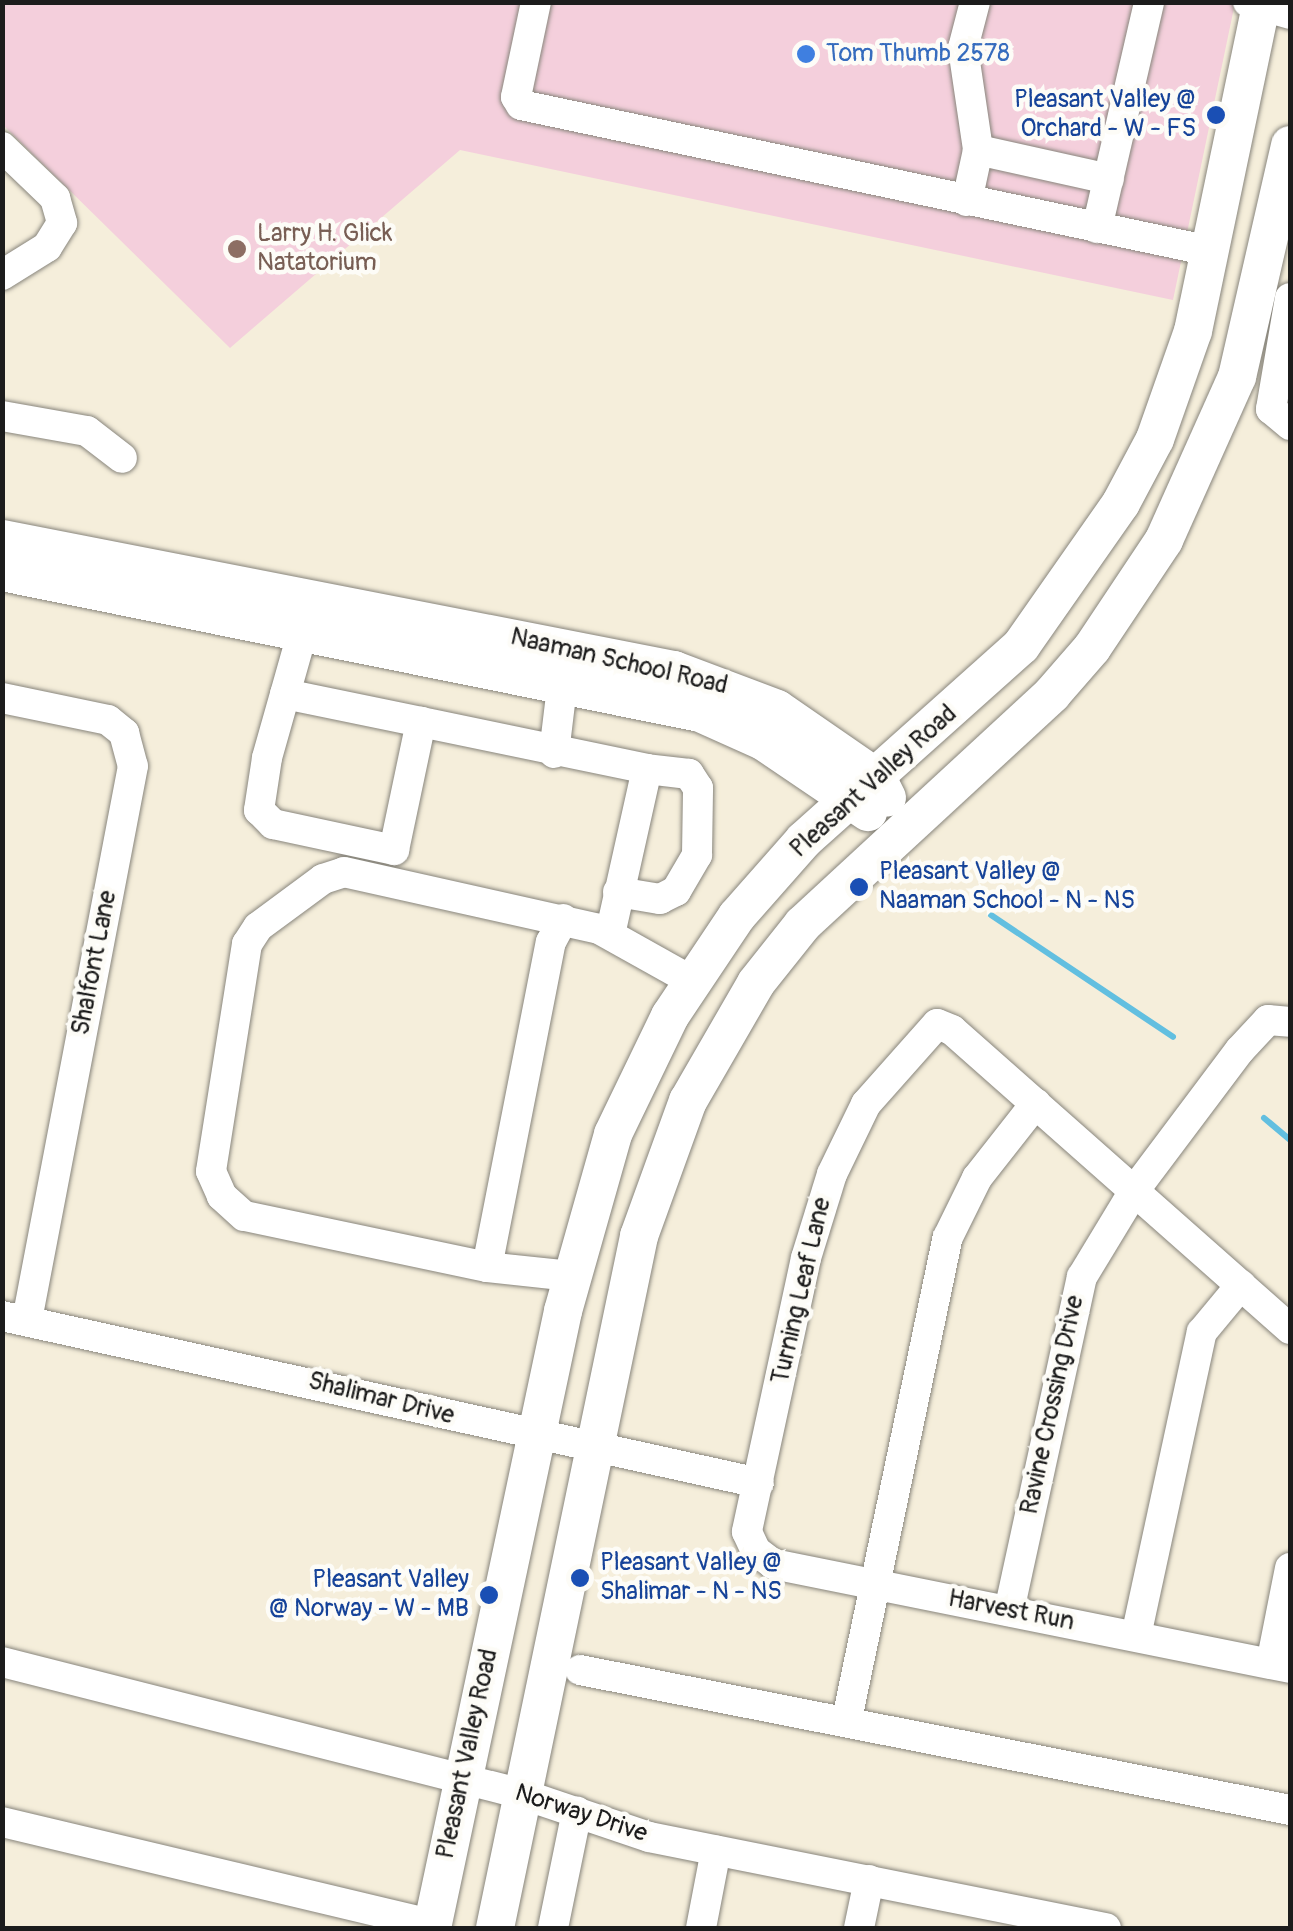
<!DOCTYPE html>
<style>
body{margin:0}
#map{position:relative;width:1293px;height:1931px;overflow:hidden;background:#f5eedb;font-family:Pangolin,sans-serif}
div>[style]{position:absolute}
.built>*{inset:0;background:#f4cfdc}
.stream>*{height:6px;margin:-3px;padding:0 3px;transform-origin:3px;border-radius:3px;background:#62bfe0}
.roads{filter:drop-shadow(0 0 2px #88857c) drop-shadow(0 0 2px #88857c)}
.minor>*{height:30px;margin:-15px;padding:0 15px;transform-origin:15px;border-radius:15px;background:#fff}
.major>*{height:38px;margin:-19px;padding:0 19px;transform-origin:19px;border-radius:19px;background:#fff}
.dots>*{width:28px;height:28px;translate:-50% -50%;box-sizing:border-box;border:5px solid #fdfcf7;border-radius:50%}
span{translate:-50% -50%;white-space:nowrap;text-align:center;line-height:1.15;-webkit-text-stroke:9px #fdfcf7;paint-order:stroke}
.shop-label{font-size:25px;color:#366cbe}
.left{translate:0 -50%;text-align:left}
.transit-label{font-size:25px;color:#164399}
.right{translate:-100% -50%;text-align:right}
.education-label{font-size:25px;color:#785e54}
.street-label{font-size:25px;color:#1c1c1c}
.frame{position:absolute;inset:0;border:5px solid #1c1c1c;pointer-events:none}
</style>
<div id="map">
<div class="built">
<i style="clip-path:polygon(2px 3px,1235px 3px,1173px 300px,460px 150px,230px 348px,3px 125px)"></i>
</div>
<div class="stream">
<i style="left:991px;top:915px;width:219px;rotate:33.8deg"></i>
<i style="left:1264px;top:1118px;width:34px;rotate:40deg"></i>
</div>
<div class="roads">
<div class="minor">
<i style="left:536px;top:2px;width:97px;rotate:101.9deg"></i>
<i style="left:516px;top:97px;width:9px;rotate:58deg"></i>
<i style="left:521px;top:105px;width:704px;rotate:11.96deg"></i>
<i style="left:975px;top:2px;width:48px;rotate:104.6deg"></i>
<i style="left:963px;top:48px;width:103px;rotate:81.6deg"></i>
<i style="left:1248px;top:2px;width:44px;rotate:15.9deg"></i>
<i style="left:2px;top:147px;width:74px;rotate:43.9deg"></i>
<i style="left:55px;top:198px;width:26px;rotate:74deg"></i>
<i style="left:62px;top:223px;width:28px;rotate:122deg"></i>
<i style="left:47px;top:247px;width:53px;rotate:148.1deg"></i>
<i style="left:967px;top:201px;width:52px;rotate:-77.8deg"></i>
<i style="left:978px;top:150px;width:134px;rotate:12.5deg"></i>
<i style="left:1097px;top:228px;width:232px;rotate:-77deg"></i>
<i style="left:1290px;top:298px;width:113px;rotate:99.7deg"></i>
<i style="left:1271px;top:409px;width:25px;rotate:40deg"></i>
<i style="left:2px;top:416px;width:86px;rotate:10deg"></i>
<i style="left:87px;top:431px;width:44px;rotate:37.6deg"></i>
<i style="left:302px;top:634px;width:129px;rotate:105.8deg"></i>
<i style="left:267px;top:758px;width:53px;rotate:98.7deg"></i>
<i style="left:259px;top:810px;width:20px;rotate:45deg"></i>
<i style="left:273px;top:824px;width:124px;rotate:12.1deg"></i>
<i style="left:394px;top:850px;width:131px;rotate:-78.1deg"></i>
<i style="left:421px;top:722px;width:231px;rotate:11.7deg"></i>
<i style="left:647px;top:769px;width:169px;rotate:102.6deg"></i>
<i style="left:285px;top:694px;width:139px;rotate:11.6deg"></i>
<i style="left:2px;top:698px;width:108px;rotate:11.7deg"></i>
<i style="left:108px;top:720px;width:21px;rotate:39deg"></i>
<i style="left:124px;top:733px;width:34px;rotate:75deg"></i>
<i style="left:133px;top:766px;width:564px;rotate:100.83deg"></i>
<i style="left:554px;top:753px;width:66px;rotate:-83.1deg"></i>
<i style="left:618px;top:892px;width:43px;rotate:9.5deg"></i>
<i style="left:660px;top:899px;width:18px;rotate:-27deg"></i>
<i style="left:676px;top:891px;width:42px;rotate:-59.7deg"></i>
<i style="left:697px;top:855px;width:67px;rotate:-89.1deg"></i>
<i style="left:698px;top:788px;width:17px;rotate:-123deg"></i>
<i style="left:689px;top:774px;width:42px;rotate:-173.2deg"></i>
<i style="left:487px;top:1267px;width:331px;rotate:-78.9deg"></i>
<i style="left:551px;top:942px;width:26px;rotate:-62deg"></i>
<i style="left:571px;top:1276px;width:84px;rotate:-173.9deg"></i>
<i style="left:487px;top:1267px;width:248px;rotate:-168.1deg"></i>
<i style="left:244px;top:1216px;width:30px;rotate:-138deg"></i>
<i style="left:222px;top:1196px;width:27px;rotate:-114deg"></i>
<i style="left:211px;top:1171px;width:230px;rotate:-81deg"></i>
<i style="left:247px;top:944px;width:20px;rotate:-57deg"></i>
<i style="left:258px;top:927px;width:81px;rotate:-36.4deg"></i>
<i style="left:323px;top:879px;width:22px;rotate:-18deg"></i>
<i style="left:344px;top:872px;width:261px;rotate:12.6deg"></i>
<i style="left:599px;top:929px;width:107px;rotate:29.2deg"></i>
<i style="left:2px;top:1316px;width:775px;rotate:12.44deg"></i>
<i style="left:1290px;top:1329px;width:451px;rotate:-138.5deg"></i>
<i style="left:952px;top:1030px;width:16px;rotate:-158deg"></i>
<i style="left:937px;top:1024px;width:107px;rotate:131.6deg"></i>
<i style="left:866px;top:1104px;width:78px;rotate:115.9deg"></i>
<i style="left:832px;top:1174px;width:88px;rotate:107.2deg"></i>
<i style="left:806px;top:1258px;width:280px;rotate:102.2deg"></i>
<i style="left:747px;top:1532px;width:21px;rotate:65deg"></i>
<i style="left:756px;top:1551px;width:21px;rotate:37deg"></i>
<i style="left:773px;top:1564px;width:527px;rotate:11.37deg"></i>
<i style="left:1009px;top:1611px;width:342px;rotate:-77.7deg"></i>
<i style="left:1082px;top:1277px;width:100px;rotate:-58.8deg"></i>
<i style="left:1134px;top:1191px;width:176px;rotate:-53.1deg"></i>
<i style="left:1240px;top:1050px;width:41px;rotate:-47deg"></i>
<i style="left:1268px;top:1020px;width:22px;rotate:5deg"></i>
<i style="left:1136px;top:1636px;width:311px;rotate:-77.8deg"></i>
<i style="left:1202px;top:1332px;width:61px;rotate:-50.3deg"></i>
<i style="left:2px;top:1662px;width:536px;rotate:14.24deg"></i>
<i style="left:522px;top:1794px;width:134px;rotate:18.7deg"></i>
<i style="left:649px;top:1837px;width:466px;rotate:11.3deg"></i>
<i style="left:1271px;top:1664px;width:98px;rotate:-78.8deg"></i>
<i style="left:580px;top:1670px;width:724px;rotate:11.15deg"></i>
<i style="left:847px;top:1719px;width:492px;rotate:-78.2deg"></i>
<i style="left:948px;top:1237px;width:66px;rotate:-63.8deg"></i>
<i style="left:977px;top:1178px;width:95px;rotate:-51.8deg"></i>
<i style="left:2px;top:1822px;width:443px;rotate:13.4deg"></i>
<i style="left:553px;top:1928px;width:119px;rotate:-78.4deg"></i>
<i style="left:701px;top:1928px;width:79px;rotate:-79.1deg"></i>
<i style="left:859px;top:1928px;width:49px;rotate:-78.2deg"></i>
</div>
<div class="major">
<i style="left:2px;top:539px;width:685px;rotate:11.03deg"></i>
<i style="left:674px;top:670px;width:110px;rotate:20.7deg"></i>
<i style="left:777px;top:709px;width:121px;rotate:34.6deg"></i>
<i style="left:877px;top:778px;width:22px;rotate:63deg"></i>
<i style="left:2px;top:572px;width:712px;rotate:11.42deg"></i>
<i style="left:700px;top:713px;width:69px;rotate:24deg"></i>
<i style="left:763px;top:741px;width:127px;rotate:34.1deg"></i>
<i style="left:432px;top:1928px;width:631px;rotate:-78.01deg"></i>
<i style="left:563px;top:1311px;width:184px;rotate:-74.2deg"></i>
<i style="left:613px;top:1134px;width:131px;rotate:-64.2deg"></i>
<i style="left:670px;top:1016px;width:120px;rotate:-56.2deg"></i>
<i style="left:737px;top:916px;width:101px;rotate:-48.6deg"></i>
<i style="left:804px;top:840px;width:291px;rotate:-41.8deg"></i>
<i style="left:1021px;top:646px;width:174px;rotate:-55deg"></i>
<i style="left:1121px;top:503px;width:72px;rotate:-62deg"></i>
<i style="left:1155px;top:439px;width:114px;rotate:-70.6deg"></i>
<i style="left:1193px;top:331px;width:336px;rotate:-78.2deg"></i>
<i style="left:495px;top:1928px;width:707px;rotate:-78.24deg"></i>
<i style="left:639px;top:1236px;width:144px;rotate:-70.1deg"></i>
<i style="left:688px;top:1101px;width:136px;rotate:-60deg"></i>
<i style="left:756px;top:983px;width:75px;rotate:-51.5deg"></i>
<i style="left:803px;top:924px;width:339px;rotate:-42.7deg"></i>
<i style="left:1052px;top:694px;width:61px;rotate:-49deg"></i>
<i style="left:1092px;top:648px;width:130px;rotate:-56.3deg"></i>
<i style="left:1164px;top:540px;width:179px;rotate:-65.9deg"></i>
<i style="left:1237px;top:377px;width:238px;rotate:-77.1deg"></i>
</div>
</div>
<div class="dots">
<i style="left:806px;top:54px;background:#3f7fe0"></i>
<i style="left:1216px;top:115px;background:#1a4fb4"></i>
<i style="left:237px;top:249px;background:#8d6e63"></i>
<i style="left:859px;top:887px;background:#1a4fb4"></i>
<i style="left:580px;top:1578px;background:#1a4fb4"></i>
<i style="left:489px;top:1595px;background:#1a4fb4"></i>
</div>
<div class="shop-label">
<span class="left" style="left:826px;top:54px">Tom Thumb 2578</span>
</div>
<div class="transit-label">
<span class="right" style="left:1196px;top:115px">Pleasant Valley @<br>Orchard - W - FS</span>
<span class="left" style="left:879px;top:887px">Pleasant Valley @<br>Naaman School - N - NS</span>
<span class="left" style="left:600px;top:1578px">Pleasant Valley @<br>Shalimar - N - NS</span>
<span class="right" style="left:469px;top:1595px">Pleasant Valley<br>@ Norway - W - MB</span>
</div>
<div class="education-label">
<span class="left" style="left:257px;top:249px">Larry H. Glick<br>Natatorium</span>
</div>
<div class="street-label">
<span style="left:619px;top:662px;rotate:13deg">Naaman School Road</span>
<span style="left:874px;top:782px;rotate:-42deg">Pleasant Valley Road</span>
<span style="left:95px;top:963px;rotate:-79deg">Shalfont Lane</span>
<span style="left:802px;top:1291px;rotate:-77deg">Turning Leaf Lane</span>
<span style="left:381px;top:1399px;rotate:14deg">Shalimar Drive</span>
<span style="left:1053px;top:1405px;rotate:-78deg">Ravine Crossing Drive</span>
<span style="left:1011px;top:1611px;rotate:11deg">Harvest Run</span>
<span style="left:468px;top:1754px;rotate:-78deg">Pleasant Valley Road</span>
<span style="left:581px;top:1814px;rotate:18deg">Norway Drive</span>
</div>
<div class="frame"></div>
</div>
